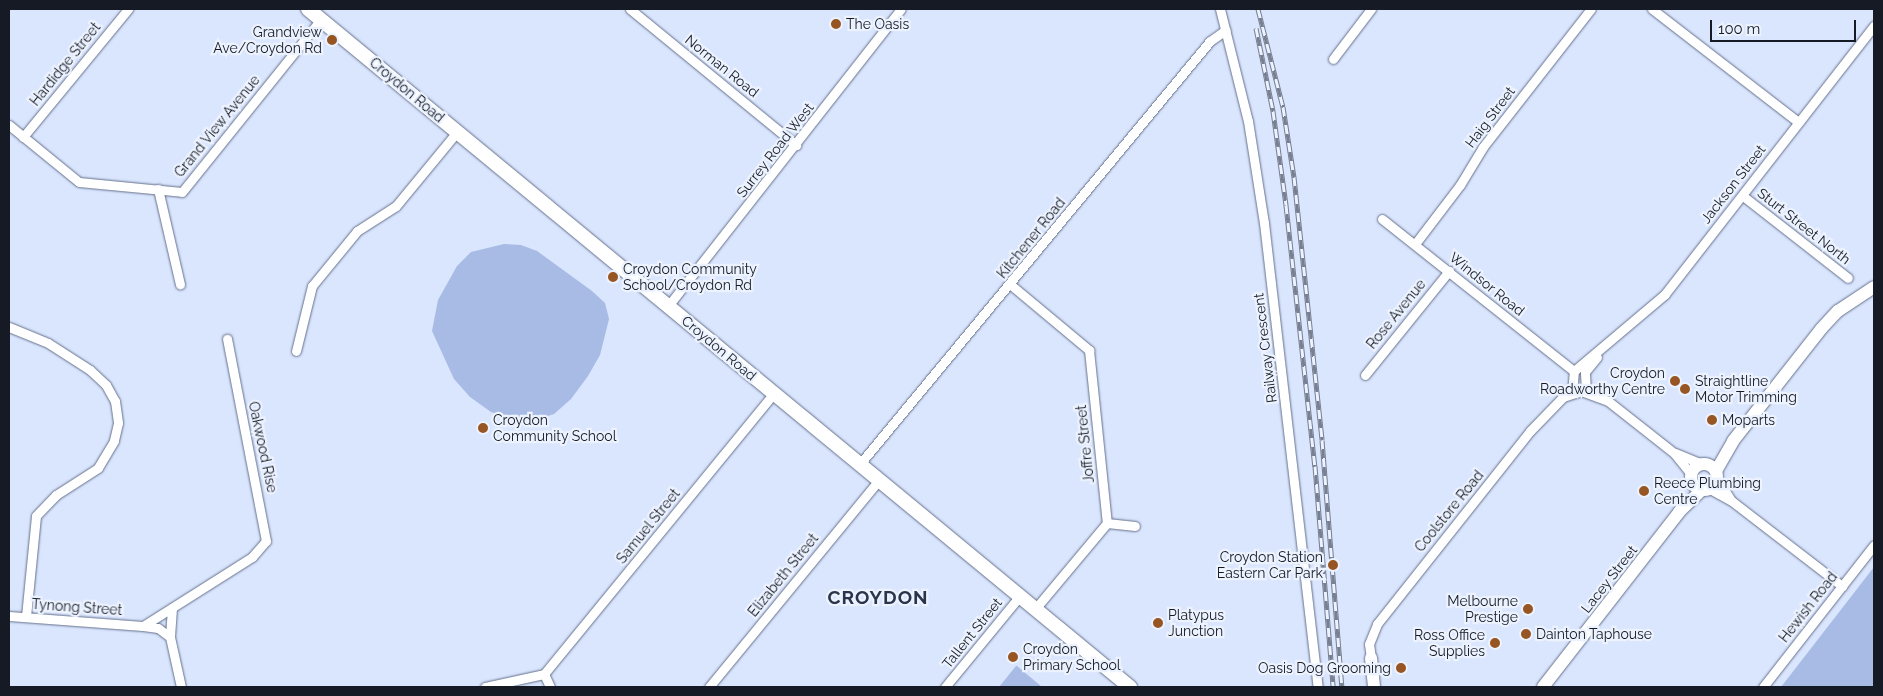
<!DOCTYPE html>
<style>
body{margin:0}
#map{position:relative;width:1883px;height:696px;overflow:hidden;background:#dae5fe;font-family:Raleway,sans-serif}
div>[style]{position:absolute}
.green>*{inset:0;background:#a7bbe5}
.roads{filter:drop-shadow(0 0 1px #64718b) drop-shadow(0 0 1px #64718b)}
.street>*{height:9px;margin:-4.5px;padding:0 4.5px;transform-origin:4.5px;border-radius:4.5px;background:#fff}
.secondary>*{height:12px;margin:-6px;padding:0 6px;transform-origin:6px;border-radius:6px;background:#fff}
.secondary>.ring{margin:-6px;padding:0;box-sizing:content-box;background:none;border:12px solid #fff;border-radius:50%}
.primary>*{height:14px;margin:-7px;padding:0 7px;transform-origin:7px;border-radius:7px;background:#fff}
.rail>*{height:5px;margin-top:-2.5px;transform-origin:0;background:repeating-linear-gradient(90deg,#ecf3ff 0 9px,#777f91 0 18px);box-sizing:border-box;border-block:1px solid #777f91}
.dots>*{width:14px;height:14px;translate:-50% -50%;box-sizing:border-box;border:2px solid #ecf3ff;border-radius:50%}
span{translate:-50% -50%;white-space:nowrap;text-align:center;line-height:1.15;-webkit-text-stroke:4.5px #ecf3ff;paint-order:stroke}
.poi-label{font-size:14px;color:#151a24}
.left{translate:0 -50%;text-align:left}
.right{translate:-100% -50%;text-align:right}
.street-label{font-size:14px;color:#151a24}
.district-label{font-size:19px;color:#2a354c;font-weight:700;letter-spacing:1px}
.frame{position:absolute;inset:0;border:10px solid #151a24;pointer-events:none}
.scale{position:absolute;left:1710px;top:20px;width:146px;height:22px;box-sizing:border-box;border:2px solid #151a24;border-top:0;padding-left:6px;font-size:15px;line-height:18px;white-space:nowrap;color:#151a24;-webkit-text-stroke:4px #ecf3ff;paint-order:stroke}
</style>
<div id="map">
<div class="green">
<i style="clip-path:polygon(504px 244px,521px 245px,537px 251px,592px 291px,605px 303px,609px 319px,600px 355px,588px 376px,571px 399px,554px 414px,532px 421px,513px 419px,491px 412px,470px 397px,454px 379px,432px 331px,438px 300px,457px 266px,471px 252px)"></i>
<i style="clip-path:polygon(1874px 567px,1874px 687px,1781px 687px)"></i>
<i style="clip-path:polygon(1016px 666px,1017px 666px,1042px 687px,999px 687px)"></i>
</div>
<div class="roads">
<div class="street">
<i style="left:630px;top:9px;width:215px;rotate:39.3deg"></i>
<i style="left:1220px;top:9px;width:115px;rotate:76deg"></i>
<i style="left:1248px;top:121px;width:103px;rotate:81.1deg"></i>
<i style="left:1264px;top:223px;width:467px;rotate:83.4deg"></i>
<i style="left:1652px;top:9px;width:185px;rotate:37.7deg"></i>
<i style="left:1333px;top:59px;width:63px;rotate:-52.8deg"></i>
<i style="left:9px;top:125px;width:90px;rotate:39.2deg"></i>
<i style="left:79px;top:182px;width:103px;rotate:5.5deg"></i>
<i style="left:182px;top:192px;width:222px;rotate:-51.2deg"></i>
<i style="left:23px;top:137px;width:166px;rotate:-50.6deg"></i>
<i style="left:158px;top:189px;width:98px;rotate:77deg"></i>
<i style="left:1743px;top:196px;width:133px;rotate:38deg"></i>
<i style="left:1382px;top:219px;width:245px;rotate:38.4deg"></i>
<i style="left:1415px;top:244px;width:74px;rotate:-52.7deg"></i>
<i style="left:1460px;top:185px;width:44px;rotate:-58.8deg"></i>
<i style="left:1483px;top:147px;width:175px;rotate:-52deg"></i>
<i style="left:1011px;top:285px;width:102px;rotate:39.8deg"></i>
<i style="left:1089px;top:350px;width:174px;rotate:84.1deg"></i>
<i style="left:1107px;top:523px;width:112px;rotate:129.9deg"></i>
<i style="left:668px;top:306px;width:377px;rotate:-51.9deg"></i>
<i style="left:9px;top:327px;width:42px;rotate:22.3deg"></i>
<i style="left:48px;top:343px;width:50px;rotate:32.7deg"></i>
<i style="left:90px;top:370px;width:22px;rotate:43deg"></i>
<i style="left:106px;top:385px;width:18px;rotate:61deg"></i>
<i style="left:115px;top:401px;width:22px;rotate:82deg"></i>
<i style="left:118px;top:423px;width:18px;rotate:103deg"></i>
<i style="left:114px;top:441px;width:31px;rotate:121deg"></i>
<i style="left:98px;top:468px;width:50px;rotate:147.3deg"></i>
<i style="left:56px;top:495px;width:29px;rotate:134deg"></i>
<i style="left:36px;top:516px;width:101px;rotate:95.7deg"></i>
<i style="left:296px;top:351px;width:67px;rotate:-76.2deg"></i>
<i style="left:312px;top:286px;width:71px;rotate:-50.7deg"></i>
<i style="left:357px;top:231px;width:46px;rotate:-32.7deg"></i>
<i style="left:396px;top:206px;width:96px;rotate:-50.5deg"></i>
<i style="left:1365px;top:375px;width:134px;rotate:-51.1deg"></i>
<i style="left:1586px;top:392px;width:20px;rotate:-93deg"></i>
<i style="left:1585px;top:372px;width:19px;rotate:-51deg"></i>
<i style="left:1572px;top:393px;width:22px;rotate:-85deg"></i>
<i style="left:1574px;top:371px;width:119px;rotate:-40.2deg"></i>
<i style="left:1665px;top:294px;width:340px;rotate:-52.1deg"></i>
<i style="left:1675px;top:453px;width:29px;rotate:22deg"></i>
<i style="left:859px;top:465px;width:550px;rotate:-50.38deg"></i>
<i style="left:1210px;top:41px;width:19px;rotate:-35deg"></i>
<i style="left:1717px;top:478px;width:26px;rotate:58deg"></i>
<i style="left:1710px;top:489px;width:26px;rotate:29deg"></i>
<i style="left:1733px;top:502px;width:138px;rotate:37.6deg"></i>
<i style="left:1107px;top:523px;width:28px;rotate:6deg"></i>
<i style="left:172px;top:608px;width:29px;rotate:94deg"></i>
<i style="left:170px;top:637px;width:51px;rotate:77.6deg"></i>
<i style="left:9px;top:616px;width:134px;rotate:4.3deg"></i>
<i style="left:143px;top:626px;width:15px;rotate:8deg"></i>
<i style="left:158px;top:628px;width:15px;rotate:37deg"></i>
<i style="left:143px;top:626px;width:129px;rotate:-32.3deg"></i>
<i style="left:252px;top:557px;width:21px;rotate:-49deg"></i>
<i style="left:266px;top:541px;width:206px;rotate:-100.9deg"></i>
<i style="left:1371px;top:658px;width:14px;rotate:-98deg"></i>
<i style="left:1369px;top:644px;width:22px;rotate:-68deg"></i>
<i style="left:1377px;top:624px;width:246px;rotate:-51.6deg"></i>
<i style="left:1530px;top:431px;width:47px;rotate:-45.9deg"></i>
<i style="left:1563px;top:397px;width:19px;rotate:-18deg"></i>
<i style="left:1581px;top:391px;width:29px;rotate:20deg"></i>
<i style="left:1608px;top:401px;width:84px;rotate:38.2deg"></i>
<i style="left:1674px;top:453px;width:27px;rotate:51deg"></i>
<i style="left:544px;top:674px;width:362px;rotate:-50.7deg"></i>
<i style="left:544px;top:674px;width:14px;rotate:65deg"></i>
<i style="left:485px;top:687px;width:60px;rotate:-12.4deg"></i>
<i style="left:709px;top:687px;width:266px;rotate:-50.6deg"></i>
<i style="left:945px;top:687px;width:117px;rotate:-50.6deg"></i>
<i style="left:1763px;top:687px;width:180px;rotate:-52deg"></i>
</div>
<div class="secondary">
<i class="ring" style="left:1691px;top:464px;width:14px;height:14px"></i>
<i style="left:1716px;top:471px;width:34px;rotate:-60deg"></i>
<i style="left:1733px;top:441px;width:142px;rotate:-51.8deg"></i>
<i style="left:1821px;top:329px;width:25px;rotate:-47deg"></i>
<i style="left:1838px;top:311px;width:43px;rotate:-33.7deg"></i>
<i style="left:1371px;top:658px;width:29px;rotate:84deg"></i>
<i style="left:1543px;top:687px;width:222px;rotate:-52.1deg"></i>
<i style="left:1679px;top:512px;width:32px;rotate:-44deg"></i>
</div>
<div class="primary">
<i style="left:308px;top:9px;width:1066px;rotate:39.52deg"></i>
</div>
</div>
<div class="rail">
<i style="left:1258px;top:9px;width:101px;rotate:75.7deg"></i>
<i style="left:1283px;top:107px;width:71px;rotate:81.1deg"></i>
<i style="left:1294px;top:177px;width:264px;rotate:83.9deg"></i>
<i style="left:1322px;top:440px;width:248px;rotate:85.4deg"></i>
<i style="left:1256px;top:28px;width:85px;rotate:78.4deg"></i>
<i style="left:1273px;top:111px;width:95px;rotate:82.1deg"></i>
<i style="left:1286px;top:205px;width:263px;rotate:83.7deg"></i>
<i style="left:1315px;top:466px;width:222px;rotate:85.3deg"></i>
</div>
<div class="dots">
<i style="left:836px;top:24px;background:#965522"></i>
<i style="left:332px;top:40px;background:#965522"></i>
<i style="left:613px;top:277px;background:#965522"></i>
<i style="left:1675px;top:381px;background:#965522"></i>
<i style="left:1685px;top:389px;background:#965522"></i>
<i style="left:1712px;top:420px;background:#965522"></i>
<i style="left:483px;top:428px;background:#965522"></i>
<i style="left:1644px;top:491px;background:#965522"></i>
<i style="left:1333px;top:565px;background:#965522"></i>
<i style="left:1528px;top:609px;background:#965522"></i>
<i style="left:1158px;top:623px;background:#965522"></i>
<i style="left:1526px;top:634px;background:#965522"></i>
<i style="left:1495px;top:643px;background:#965522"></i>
<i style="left:1013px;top:657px;background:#965522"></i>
<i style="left:1401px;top:668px;background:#965522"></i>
</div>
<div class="poi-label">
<span class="left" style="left:846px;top:24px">The Oasis</span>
<span class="right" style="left:322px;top:40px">Grandview<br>Ave/Croydon Rd</span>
<span class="left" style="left:623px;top:277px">Croydon Community<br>School/Croydon Rd</span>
<span class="right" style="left:1665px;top:381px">Croydon<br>Roadworthy Centre</span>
<span class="left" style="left:1695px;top:389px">Straightline<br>Motor Trimming</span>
<span class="left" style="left:493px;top:428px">Croydon<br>Community School</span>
<span class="left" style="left:1722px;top:420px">Moparts</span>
<span class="left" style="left:1654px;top:491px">Reece Plumbing<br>Centre</span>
<span class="right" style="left:1323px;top:565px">Croydon Station<br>Eastern Car Park</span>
<span class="right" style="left:1518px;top:609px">Melbourne<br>Prestige</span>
<span class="left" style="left:1168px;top:623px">Platypus<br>Junction</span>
<span class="left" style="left:1536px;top:634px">Dainton Taphouse</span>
<span class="right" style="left:1485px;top:643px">Ross Office<br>Supplies</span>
<span class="left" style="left:1023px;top:657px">Croydon<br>Primary School</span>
<span class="right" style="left:1391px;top:668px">Oasis Dog Grooming</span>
</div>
<div class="street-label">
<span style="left:65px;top:64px;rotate:-51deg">Hardidge Street</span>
<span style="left:722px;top:66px;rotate:39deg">Norman Road</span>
<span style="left:407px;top:90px;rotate:40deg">Croydon Road</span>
<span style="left:1490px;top:117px;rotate:-53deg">Haig Street</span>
<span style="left:217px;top:126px;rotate:-51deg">Grand View Avenue</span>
<span style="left:775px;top:150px;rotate:-52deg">Surrey Road West</span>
<span style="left:1733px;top:184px;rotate:-52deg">Jackson Street</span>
<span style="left:1804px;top:226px;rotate:38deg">Sturt Street North</span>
<span style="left:1031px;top:238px;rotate:-51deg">Kitchener Road</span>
<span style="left:1487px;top:284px;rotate:39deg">Windsor Road</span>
<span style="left:1396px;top:314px;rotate:-51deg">Rose Avenue</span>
<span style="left:719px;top:348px;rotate:40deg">Croydon Road</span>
<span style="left:1265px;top:348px;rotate:-97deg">Railway Crescent</span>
<span style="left:1085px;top:444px;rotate:-96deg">Joffre Street</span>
<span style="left:263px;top:447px;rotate:78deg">Oakwood Rise</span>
<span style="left:1449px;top:511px;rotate:-51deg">Coolstore Road</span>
<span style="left:648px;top:526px;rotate:-51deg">Samuel Street</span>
<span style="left:783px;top:575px;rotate:-51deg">Elizabeth Street</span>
<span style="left:1609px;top:579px;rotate:-52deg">Lacey Street</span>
<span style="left:77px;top:607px;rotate:4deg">Tynong Street</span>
<span style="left:1808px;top:607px;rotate:-52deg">Hewish Road</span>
<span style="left:972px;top:633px;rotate:-51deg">Tallent Street</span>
</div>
<div class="district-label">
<span style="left:878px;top:598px">CROYDON</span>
</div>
<div class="frame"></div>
<div class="scale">100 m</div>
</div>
